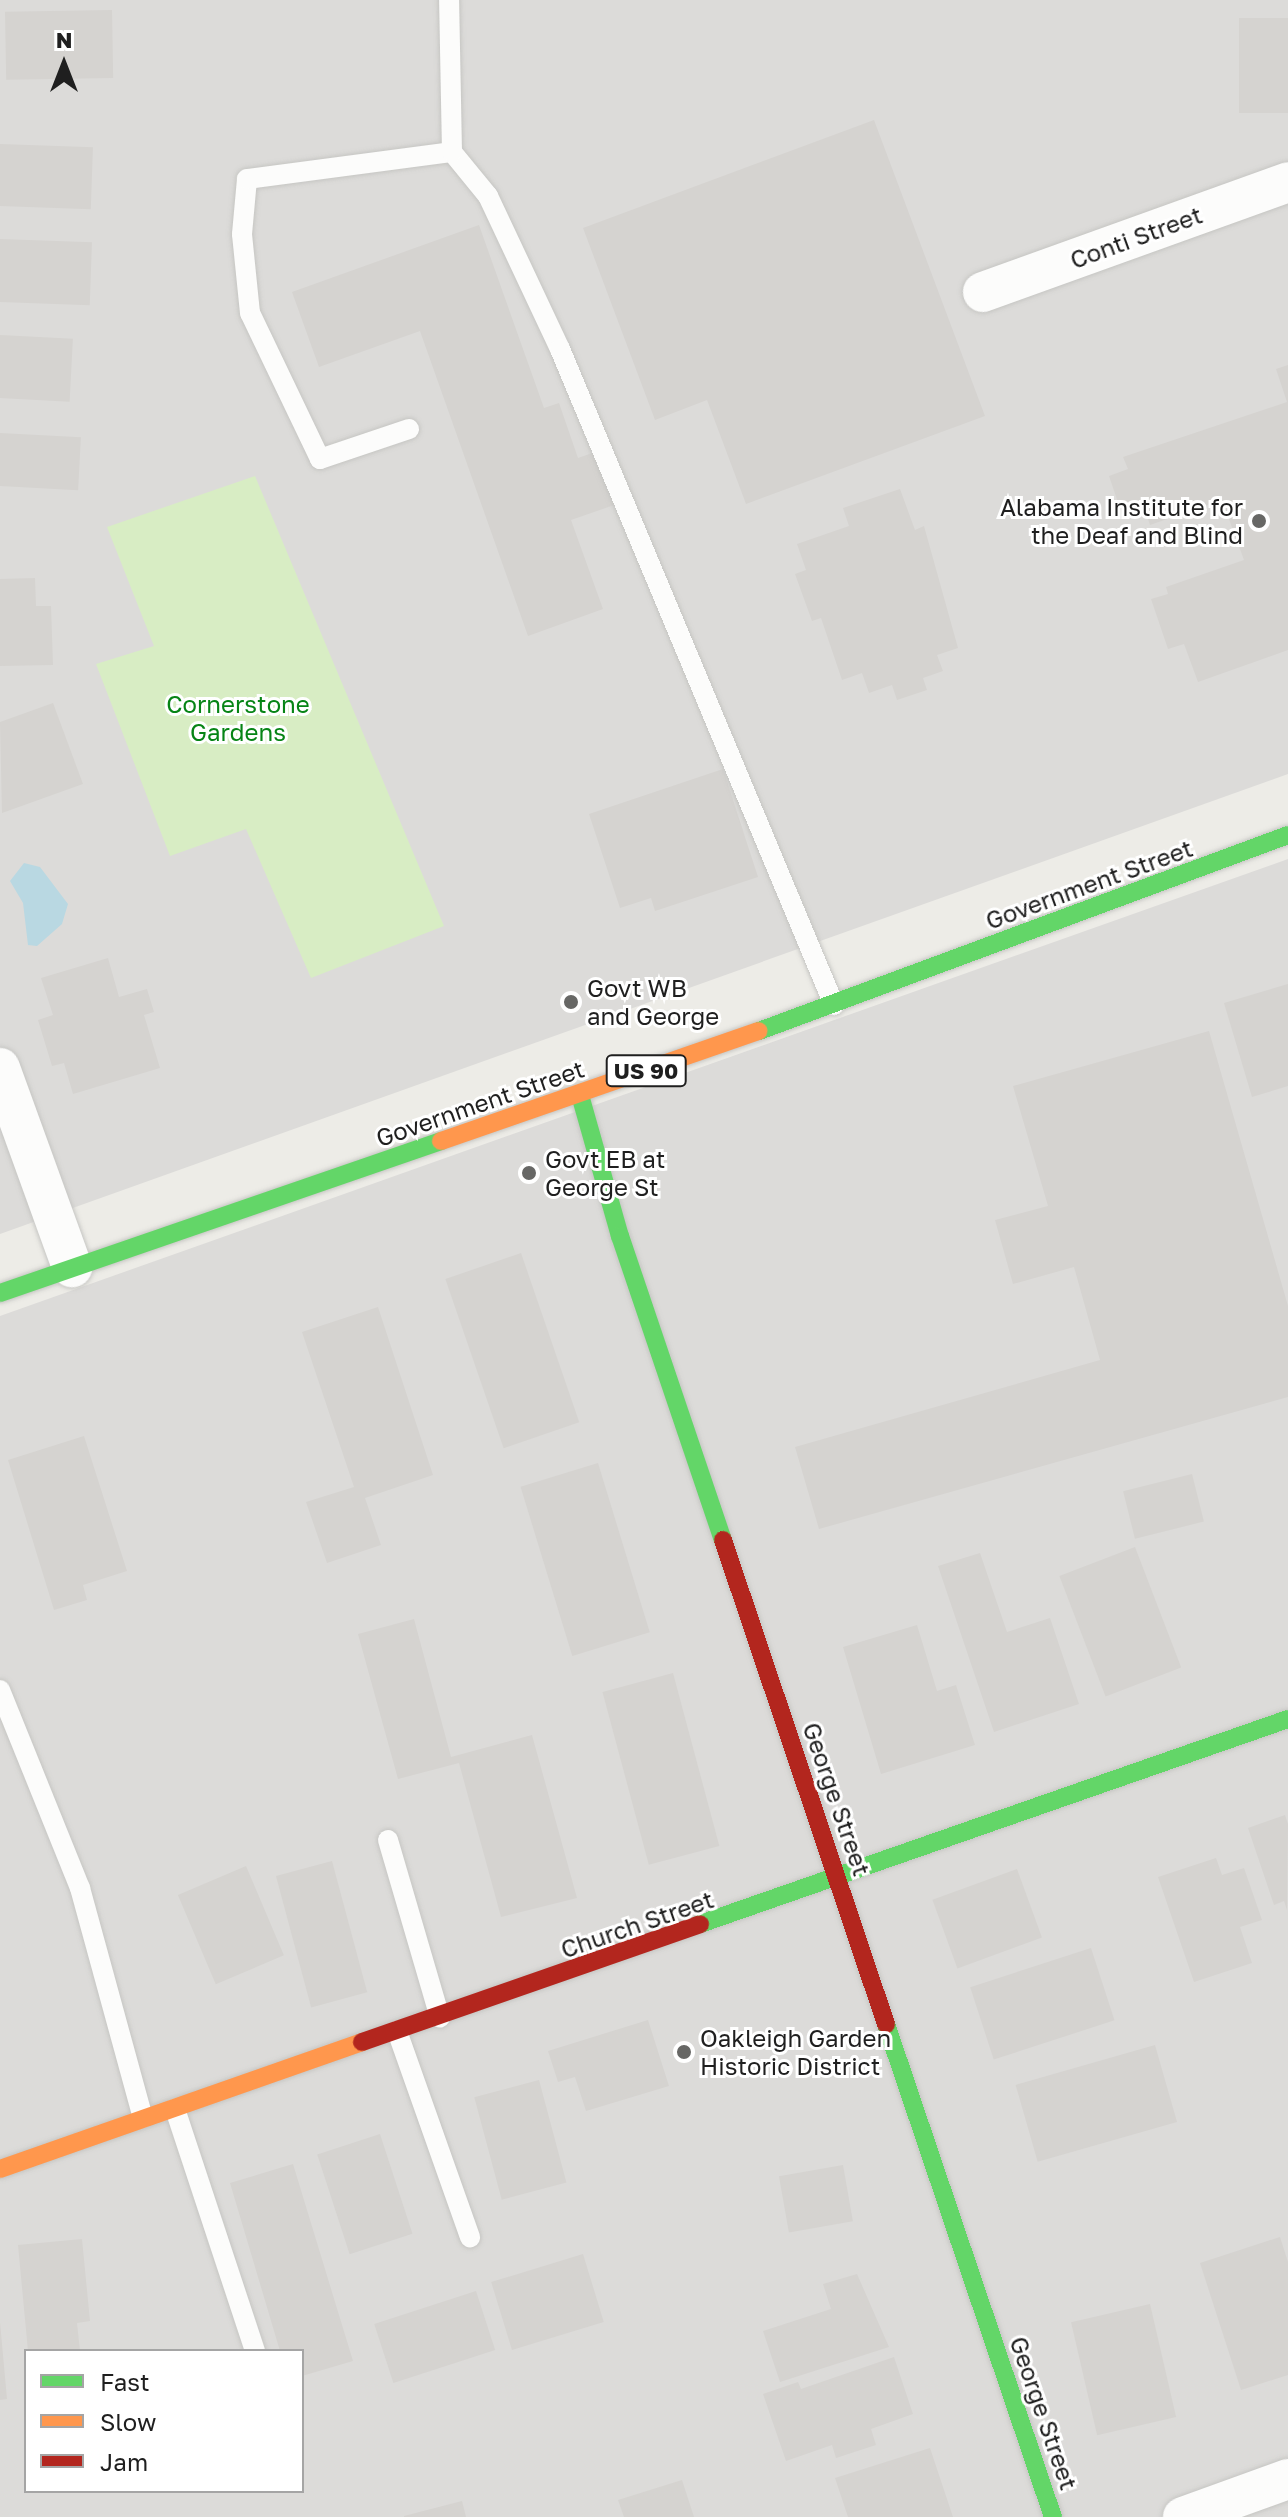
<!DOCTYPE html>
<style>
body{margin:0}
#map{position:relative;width:1288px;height:2517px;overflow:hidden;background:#edece7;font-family:"Golos Text",sans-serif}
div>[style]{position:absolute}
.residential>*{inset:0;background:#dcdbd9}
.grass>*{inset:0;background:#d8edc4}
.water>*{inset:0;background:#b9d8e2}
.building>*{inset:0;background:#d5d3d0;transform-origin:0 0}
.roads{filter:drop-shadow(0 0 2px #c6c6c3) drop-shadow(0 0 2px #c6c6c3)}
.lane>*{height:20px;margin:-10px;padding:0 10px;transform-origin:10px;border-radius:10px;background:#fcfcfb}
.street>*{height:40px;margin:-20px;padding:0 20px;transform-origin:20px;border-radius:20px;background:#fcfcfb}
.fast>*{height:18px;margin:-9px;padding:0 9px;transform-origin:9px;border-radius:9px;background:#63d668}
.slow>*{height:18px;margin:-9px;padding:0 9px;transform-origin:9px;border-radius:9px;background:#ff974d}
.jam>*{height:18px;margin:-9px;padding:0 9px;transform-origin:9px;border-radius:9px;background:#b3261e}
.dots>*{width:22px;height:22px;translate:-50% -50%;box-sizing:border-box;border:4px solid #fff;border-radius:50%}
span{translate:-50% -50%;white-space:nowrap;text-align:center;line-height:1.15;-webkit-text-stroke:6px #fff;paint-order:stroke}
.shield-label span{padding:2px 6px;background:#fff;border:2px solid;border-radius:6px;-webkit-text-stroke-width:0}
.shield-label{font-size:22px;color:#1f1f1f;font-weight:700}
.street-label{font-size:24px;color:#1f1f1f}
.poi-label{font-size:24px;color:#1f1f1f}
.right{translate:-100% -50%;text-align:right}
.left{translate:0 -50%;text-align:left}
.park-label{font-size:24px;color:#068415}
.legend{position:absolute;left:24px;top:2349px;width:280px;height:144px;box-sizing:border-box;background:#fff;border:2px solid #a5a5a5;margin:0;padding:10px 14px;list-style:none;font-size:24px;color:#1f1f1f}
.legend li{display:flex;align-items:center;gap:16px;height:40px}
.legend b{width:40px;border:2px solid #a5a5a5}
.north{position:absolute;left:24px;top:24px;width:80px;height:80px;-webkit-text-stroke:6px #fff;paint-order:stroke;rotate:0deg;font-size:22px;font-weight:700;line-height:32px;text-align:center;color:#1f1f1f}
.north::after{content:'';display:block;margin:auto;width:28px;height:36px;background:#1f1f1f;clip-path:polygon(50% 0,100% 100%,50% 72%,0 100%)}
</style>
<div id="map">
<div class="residential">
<i style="clip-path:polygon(0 0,1288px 0,1288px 774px,0 1234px)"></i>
<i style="clip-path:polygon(evenodd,1288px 859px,1288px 2517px,0 2517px,0 1316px,1288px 859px,26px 2351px,302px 2351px,302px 2491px,26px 2491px,26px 2351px)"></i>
</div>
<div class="grass">
<i style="clip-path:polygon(255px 476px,444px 926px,311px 978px,246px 829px,170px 856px,96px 664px,154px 646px,107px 527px)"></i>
</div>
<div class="water">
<i style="clip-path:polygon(24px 863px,40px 867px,68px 904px,62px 924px,37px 946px,28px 945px,23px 903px,10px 881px)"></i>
</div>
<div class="building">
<i style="left:112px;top:10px;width:68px;height:107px;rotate:89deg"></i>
<i style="left:1239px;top:18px;width:49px;height:95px"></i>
<i style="clip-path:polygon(874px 120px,985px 416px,746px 504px,707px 400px,655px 420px,583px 228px)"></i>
<i style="left:0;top:144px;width:93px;height:62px;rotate:2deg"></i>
<i style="clip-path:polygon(479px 225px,544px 408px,559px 403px,578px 458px,601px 450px,620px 503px,571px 520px,603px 609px,528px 636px,420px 331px,319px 367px,292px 292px)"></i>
<i style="left:0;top:239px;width:92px;height:63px;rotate:2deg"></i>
<i style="left:0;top:335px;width:73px;height:63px;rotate:3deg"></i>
<i style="clip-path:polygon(1288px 365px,1288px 650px,1198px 682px,1184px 644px,1168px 649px,1151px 599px,1168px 594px,1166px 587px,1244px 560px,1222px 500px,1150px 525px,1145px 510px,1123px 517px,1109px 476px,1128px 469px,1123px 457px,1287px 402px,1276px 369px)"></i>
<i style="left:0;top:433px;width:81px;height:53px;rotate:3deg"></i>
<i style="clip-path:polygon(900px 489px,915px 530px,924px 526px,958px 648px,937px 655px,943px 671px,923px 678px,927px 690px,897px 700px,892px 685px,869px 693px,862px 673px,842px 680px,821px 618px,812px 621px,795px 574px,806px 570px,797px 544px,849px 526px,843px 508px)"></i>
<i style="clip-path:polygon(35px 578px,36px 606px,51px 606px,53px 665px,0 666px,0 579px)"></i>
<i style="clip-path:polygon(53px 703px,83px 784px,2px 813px,0 722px)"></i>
<i style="clip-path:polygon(723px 769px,758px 877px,655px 911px,651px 898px,620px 908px,589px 814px)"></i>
<i style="clip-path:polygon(108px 958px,119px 997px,147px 989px,154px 1012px,144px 1015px,160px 1068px,73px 1094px,64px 1063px,52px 1066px,38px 1020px,53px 1015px,41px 978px)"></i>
<i style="clip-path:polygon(1288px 984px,1288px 1086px,1252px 1097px,1224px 1003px)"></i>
<i style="clip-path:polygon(1209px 1031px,1288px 1306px,1288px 1397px,819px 1529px,795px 1447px,1100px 1360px,1074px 1267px,1013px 1284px,995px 1220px,1048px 1206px,1013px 1086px)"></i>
<i style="left:521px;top:1253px;width:179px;height:80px;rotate:71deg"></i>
<i style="clip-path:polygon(378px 1307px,433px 1475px,365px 1498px,381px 1545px,327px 1563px,306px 1502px,354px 1487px,302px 1332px)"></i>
<i style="clip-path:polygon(84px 1436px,127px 1571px,83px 1585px,87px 1600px,54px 1610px,8px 1460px)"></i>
<i style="left:598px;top:1463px;width:177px;height:81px;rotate:73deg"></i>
<i style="left:1192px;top:1474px;width:49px;height:71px;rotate:76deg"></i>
<i style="left:1135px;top:1547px;width:129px;height:81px;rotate:69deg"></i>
<i style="clip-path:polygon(980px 1553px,1007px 1632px,1050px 1618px,1079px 1704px,994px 1732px,938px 1566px)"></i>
<i style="clip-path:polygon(414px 1619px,451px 1757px,532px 1735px,577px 1898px,501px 1917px,459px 1763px,398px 1779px,358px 1634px)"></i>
<i style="clip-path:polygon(917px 1625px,937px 1691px,956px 1685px,975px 1745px,881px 1774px,843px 1647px)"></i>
<i style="left:673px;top:1673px;width:179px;height:73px;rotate:75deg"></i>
<i style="clip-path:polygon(1285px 1815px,1288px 1824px,1287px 1910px,1284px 1901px,1274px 1905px,1248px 1828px)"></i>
<i style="clip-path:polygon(1216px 1858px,1222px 1875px,1244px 1868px,1262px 1920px,1240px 1927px,1252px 1963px,1194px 1982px,1158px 1877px)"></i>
<i style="left:332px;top:1861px;width:136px;height:58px;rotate:75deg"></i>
<i style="left:246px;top:1866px;width:97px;height:74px;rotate:67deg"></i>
<i style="left:1017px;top:1869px;width:73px;height:90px;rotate:70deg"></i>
<i style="left:1091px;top:1948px;width:76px;height:127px;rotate:72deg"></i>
<i style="clip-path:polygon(648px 2020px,669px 2086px,586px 2111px,575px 2077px,558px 2082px,548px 2051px)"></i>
<i style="left:1155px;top:2045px;width:80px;height:145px;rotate:74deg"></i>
<i style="left:539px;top:2080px;width:106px;height:67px;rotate:75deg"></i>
<i style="left:380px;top:2134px;width:105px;height:66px;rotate:72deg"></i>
<i style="clip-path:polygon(293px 2164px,353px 2361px,302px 2376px,302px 2351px,280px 2351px,230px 2183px)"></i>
<i style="left:843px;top:2165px;width:57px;height:65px;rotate:80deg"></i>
<i style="clip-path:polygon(1280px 2237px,1288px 2262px,1288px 2375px,1241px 2390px,1200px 2263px)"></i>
<i style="clip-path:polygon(82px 2239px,90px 2321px,77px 2323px,80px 2351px,28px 2351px,18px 2245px)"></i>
<i style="left:583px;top:2254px;width:71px;height:96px;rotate:73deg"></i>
<i style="clip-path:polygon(857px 2274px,889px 2347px,780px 2382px,763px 2331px,831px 2309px,823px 2284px)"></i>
<i style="left:476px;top:2291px;width:62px;height:107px;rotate:72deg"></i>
<i style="left:1150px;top:2304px;width:116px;height:81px;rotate:77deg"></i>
<i style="clip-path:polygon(0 2322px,7px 2399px,0 2400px)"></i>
<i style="clip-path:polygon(894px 2357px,913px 2414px,871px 2429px,876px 2445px,836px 2458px,832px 2445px,786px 2461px,763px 2394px,798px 2382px,801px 2389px)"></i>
<i style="clip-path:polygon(930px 2448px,953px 2517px,848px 2517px,835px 2478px)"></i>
<i style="clip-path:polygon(682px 2480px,694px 2517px,624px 2517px,618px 2500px)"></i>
<i style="clip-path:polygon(462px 2501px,466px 2517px,404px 2517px,404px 2516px)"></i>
</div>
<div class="roads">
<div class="lane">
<i style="left:452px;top:152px;width:57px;rotate:50.7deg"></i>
<i style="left:488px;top:196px;width:169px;rotate:64.8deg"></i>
<i style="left:560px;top:349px;width:711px;rotate:67.33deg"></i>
<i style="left:409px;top:429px;width:94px;rotate:161.4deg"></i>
<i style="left:320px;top:459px;width:162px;rotate:-115.6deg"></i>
<i style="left:250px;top:313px;width:79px;rotate:-95.8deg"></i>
<i style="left:242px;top:234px;width:55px;rotate:-84.8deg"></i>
<i style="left:247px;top:179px;width:207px;rotate:-7.5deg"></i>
<i style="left:452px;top:152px;width:152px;rotate:-91.1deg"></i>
<i style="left:0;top:1690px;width:214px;rotate:68deg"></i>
<i style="left:80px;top:1888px;width:238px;rotate:74.7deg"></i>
<i style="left:388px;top:1840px;width:185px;rotate:73.7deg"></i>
<i style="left:397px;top:2031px;width:219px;rotate:70.5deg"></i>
<i style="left:175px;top:2109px;width:255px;rotate:71.7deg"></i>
</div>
<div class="street">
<i style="left:983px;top:292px;width:324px;rotate:-19.8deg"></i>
<i style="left:0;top:1068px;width:212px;rotate:70.1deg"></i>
<i style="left:1183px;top:2517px;width:112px;rotate:-19.9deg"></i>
</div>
<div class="fast">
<i style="left:759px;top:1031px;width:564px;rotate:-20.33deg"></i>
<i style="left:580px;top:1095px;width:147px;rotate:74.2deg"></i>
<i style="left:620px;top:1236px;width:321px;rotate:71.3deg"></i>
<i style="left:0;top:1293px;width:466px;rotate:-19deg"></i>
<i style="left:700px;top:1924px;width:623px;rotate:-19.22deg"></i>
<i style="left:886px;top:2024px;width:521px;rotate:71.29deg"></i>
</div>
<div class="slow">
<i style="left:441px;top:1141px;width:336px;rotate:-19.1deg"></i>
<i style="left:0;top:2169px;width:384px;rotate:-19.3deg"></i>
</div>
<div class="jam">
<i style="left:723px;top:1540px;width:511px;rotate:71.39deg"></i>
<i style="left:362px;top:2042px;width:358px;rotate:-19.2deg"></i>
</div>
</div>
<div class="dots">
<i style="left:1259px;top:521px;background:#676765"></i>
<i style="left:571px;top:1002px;background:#676765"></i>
<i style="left:529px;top:1173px;background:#676765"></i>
<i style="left:684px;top:2052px;background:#676765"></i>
</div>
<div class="shield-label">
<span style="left:646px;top:1071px">US 90</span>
</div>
<div class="street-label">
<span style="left:1136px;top:237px;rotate:-20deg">Conti Street</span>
<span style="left:1089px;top:884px;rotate:-20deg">Government Street</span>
<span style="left:480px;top:1103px;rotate:-19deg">Government Street</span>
<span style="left:837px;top:1799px;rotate:71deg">George Street</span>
<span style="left:637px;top:1924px;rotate:-19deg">Church Street</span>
<span style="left:1044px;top:2413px;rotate:71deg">George Street</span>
</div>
<div class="poi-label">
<span class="right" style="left:1243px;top:521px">Alabama Institute for<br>the Deaf and Blind</span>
<span class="left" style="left:587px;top:1002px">Govt WB<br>and George</span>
<span class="left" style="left:545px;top:1173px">Govt EB at<br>George St</span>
<span class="left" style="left:700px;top:2052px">Oakleigh Garden<br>Historic District</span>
</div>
<div class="park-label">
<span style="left:238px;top:718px">Cornerstone<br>Gardens</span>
</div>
<ul class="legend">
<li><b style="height:10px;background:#63d668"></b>Fast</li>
<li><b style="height:10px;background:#ff974d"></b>Slow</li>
<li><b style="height:10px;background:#b3261e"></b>Jam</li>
</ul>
<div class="north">N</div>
</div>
